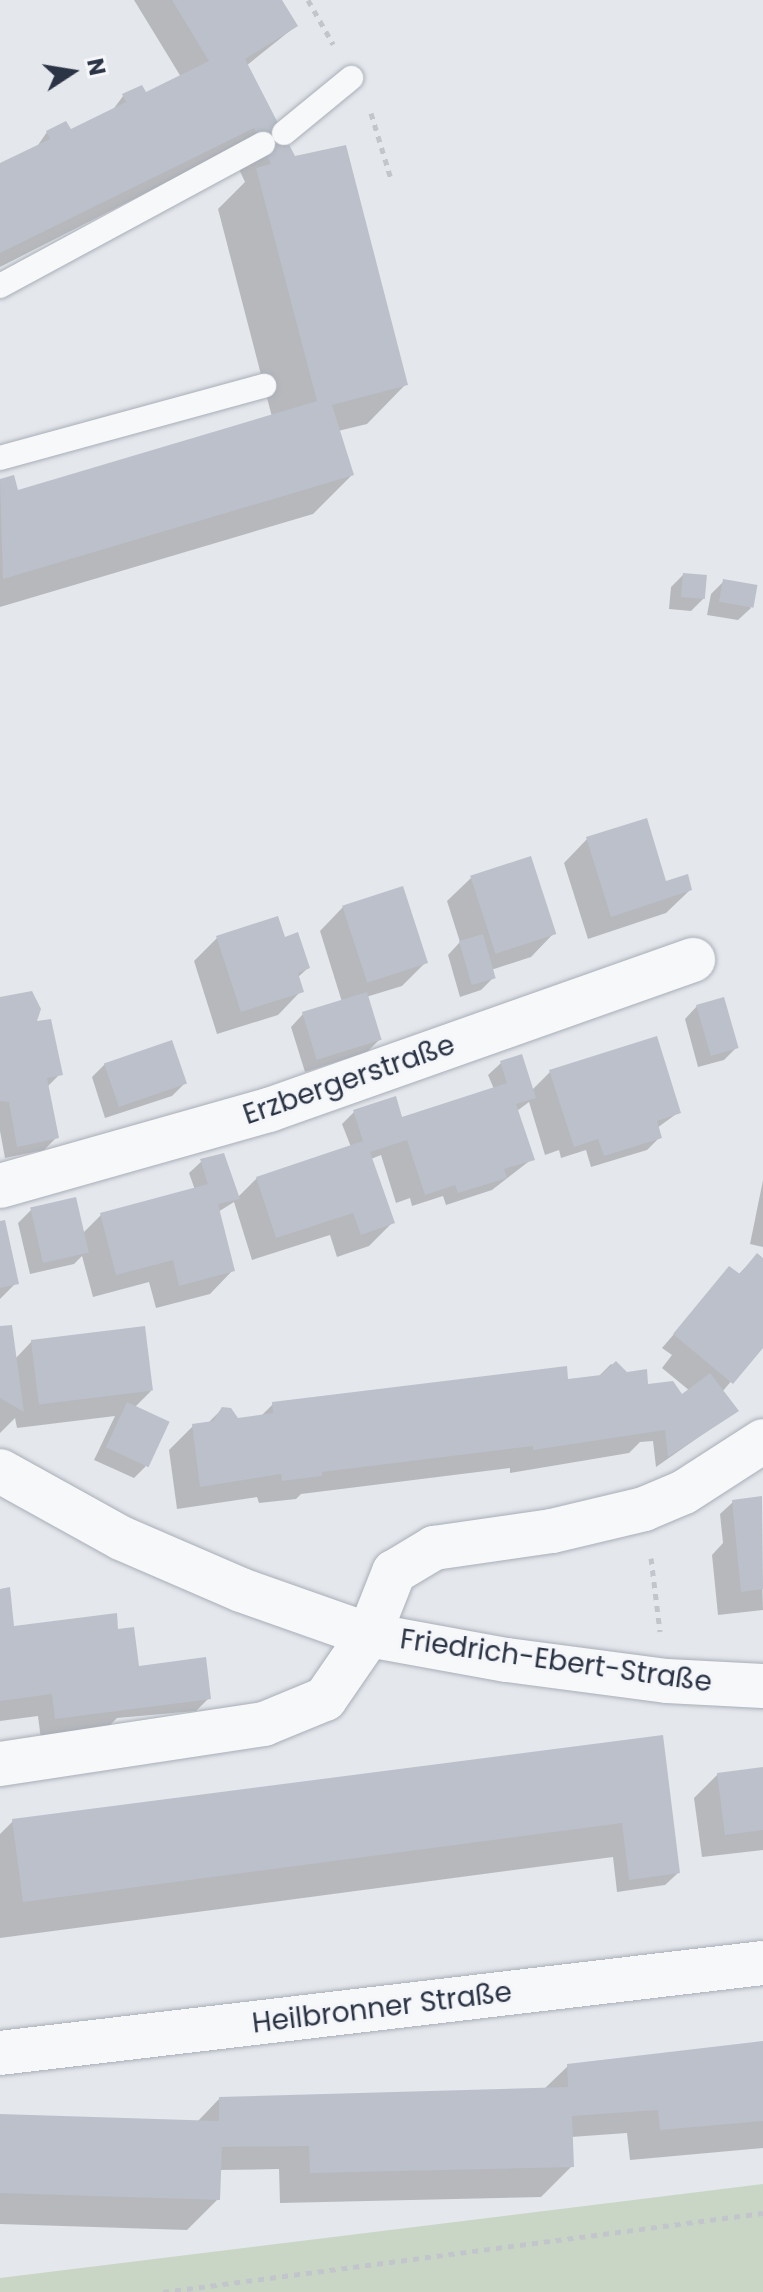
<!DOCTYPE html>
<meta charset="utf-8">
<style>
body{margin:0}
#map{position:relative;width:763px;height:2292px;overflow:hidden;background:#e4e7ec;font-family:Poppins,sans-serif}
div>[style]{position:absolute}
.green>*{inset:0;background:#c9d6c5}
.shadow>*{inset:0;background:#0003}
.building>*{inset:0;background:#bbc0ca;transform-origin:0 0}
.path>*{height:5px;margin-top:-2.5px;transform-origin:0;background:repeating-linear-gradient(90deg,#c2c5cb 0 6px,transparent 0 12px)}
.roads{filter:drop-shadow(0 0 2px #a9aeb7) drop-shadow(0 0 2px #a9aeb7)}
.service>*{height:24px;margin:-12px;padding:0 12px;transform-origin:12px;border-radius:12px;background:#f7f8fa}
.minor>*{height:44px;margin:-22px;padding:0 22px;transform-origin:22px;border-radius:22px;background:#f7f8fa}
span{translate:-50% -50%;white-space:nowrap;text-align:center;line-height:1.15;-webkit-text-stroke:6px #f4f6f9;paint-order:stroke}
.street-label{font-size:28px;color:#2b3445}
.north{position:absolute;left:32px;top:32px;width:80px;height:80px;-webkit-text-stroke:6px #f4f6f9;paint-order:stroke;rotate:78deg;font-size:22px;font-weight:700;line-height:32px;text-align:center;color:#2b3445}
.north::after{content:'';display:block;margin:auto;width:28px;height:36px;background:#2b3445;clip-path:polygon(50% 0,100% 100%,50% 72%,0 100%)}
</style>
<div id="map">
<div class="green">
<i style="clip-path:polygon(763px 2184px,763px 2292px,0 2292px,0 2278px)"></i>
</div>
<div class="shadow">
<i style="clip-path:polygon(134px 0,280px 0,296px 26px,246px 66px,406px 384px,367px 424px,338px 431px,352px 475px,313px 514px,0 607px,0 481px,13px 478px,17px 492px,272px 417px,218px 209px,245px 182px,230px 150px,0 267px,0 165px,36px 148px,47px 132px,70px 132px,112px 111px,123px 96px,137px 98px,181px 77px)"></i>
<i style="clip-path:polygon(683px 575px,704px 598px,691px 611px,669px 609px,671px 587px)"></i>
<i style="clip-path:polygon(724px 581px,751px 608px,738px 620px,707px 615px,711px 594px)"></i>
<i style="clip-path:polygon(587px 839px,665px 884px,690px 890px,666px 913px,588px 939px,564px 863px)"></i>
<i style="clip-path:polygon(471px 878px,554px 933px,531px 957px,491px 970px,494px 977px,481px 990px,460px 997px,448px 955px,460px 942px,447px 901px)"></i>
<i style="clip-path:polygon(343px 907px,426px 962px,402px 986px,366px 997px,380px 1039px,367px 1052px,305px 1072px,291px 1027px,303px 1014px,342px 1002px,320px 931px)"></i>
<i style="clip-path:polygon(217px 938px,284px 939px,308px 968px,297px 978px,301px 991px,278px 1015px,217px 1034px,194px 961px)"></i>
<i style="clip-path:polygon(0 999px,34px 1024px,60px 1074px,47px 1087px,57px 1137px,44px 1150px,5px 1158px,0 1131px)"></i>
<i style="clip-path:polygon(697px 1006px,737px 1047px,724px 1060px,698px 1067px,685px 1019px)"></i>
<i style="clip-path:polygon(501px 1063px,531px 1091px,550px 1072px,679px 1112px,657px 1128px,660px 1137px,647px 1150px,591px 1167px,586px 1150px,561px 1158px,559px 1150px,545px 1155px,529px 1102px,517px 1111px,532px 1159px,492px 1190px,446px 1205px,443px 1196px,412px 1206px,410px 1198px,396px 1203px,381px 1155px,371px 1159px,392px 1223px,369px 1246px,337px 1257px,330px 1235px,252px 1260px,234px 1202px,218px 1212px,233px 1270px,210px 1294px,156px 1308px,149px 1282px,93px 1297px,82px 1256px,74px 1264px,30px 1274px,18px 1223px,31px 1210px,83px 1233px,101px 1215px,195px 1190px,189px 1173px,202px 1161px,237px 1198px,257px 1178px,351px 1147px,342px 1124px,354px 1112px,400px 1120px,494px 1089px,488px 1075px)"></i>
<i style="clip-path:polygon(105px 1064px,184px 1084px,172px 1096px,105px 1118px,92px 1077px)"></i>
<i style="clip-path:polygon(763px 1180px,763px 1247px,750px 1244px)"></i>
<i style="clip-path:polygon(0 1223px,16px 1283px,0 1299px)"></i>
<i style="clip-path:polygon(757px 1255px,763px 1260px,763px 1344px,722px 1392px,736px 1411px,656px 1467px,653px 1441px,640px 1442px,629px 1453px,510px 1473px,510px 1468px,301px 1494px,296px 1499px,259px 1503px,257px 1497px,177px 1509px,169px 1450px,193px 1426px,207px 1424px,222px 1409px,237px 1420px,260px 1417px,273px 1404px,567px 1382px,598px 1377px,611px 1364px,647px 1386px,682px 1397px,690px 1391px,662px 1368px,672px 1355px,662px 1348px,730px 1269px,738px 1275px)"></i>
<i style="clip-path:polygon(0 1328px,15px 1359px,32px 1341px,151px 1391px,134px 1408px,146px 1466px,134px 1478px,94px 1460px,115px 1416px,17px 1428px,15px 1418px,0 1433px)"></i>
<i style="clip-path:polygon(760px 1498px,763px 1610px,718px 1615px,712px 1555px,723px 1543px,720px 1514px,733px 1502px)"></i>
<i style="clip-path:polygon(0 1591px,12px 1628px,117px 1632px,137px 1668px,209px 1698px,196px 1711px,117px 1718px,103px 1732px,41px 1740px,38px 1716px,0 1721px)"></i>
<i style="clip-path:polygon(662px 1737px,678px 1873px,665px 1885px,617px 1892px,613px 1857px,0 1938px,0 1834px,13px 1821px)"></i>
<i style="clip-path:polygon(763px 1769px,763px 1850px,702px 1857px,694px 1798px,718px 1774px)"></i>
<i style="clip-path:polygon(763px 2043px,763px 2148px,630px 2160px,627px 2133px,571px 2137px,572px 2166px,541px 2197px,280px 2203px,279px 2169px,219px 2170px,218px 2199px,187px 2230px,0 2224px,0 2116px,197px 2122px,219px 2099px,544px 2089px,568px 2066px)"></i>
</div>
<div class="building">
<i style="clip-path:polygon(172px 0,282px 0,298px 26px,245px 59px,295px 156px,346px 145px,408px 385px,332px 405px,354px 475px,3px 579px,0 479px,14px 475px,18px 490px,317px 401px,256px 168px,271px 164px,254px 128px,0 253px,0 163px,50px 139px,46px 131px,66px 121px,71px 129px,126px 102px,122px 94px,142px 85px,146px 92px,209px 61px)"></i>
<i style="left:683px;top:573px;width:24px;height:24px;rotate:5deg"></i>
<i style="left:723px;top:579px;width:35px;height:23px;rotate:10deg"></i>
<i style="clip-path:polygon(647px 818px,666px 881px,688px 874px,692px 890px,611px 917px,586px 837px)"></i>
<i style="left:531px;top:856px;width:82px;height:64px;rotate:72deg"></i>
<i style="left:403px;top:886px;width:81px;height:64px;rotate:72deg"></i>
<i style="clip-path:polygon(278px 916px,285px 937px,298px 932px,310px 968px,298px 973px,304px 992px,241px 1012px,216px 936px)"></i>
<i style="left:483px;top:934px;width:46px;height:25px;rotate:74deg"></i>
<i style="clip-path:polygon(32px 991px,41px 1009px,37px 1021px,51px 1019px,63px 1075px,47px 1078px,59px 1138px,17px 1147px,9px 1102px,0 1101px,0 997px)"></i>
<i style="left:367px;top:992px;width:50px;height:68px;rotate:73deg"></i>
<i style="left:724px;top:997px;width:53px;height:29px;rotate:74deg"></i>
<i style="clip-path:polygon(657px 1036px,681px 1113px,657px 1121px,662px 1138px,604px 1156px,598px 1139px,574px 1147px,549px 1070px)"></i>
<i style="left:172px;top:1040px;width:46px;height:72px;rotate:71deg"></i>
<i style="clip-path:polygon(522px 1054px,536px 1098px,516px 1104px,535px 1160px,504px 1169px,507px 1178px,458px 1193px,455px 1185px,425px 1195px,407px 1140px,370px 1152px,395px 1223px,361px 1235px,353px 1213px,276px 1238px,256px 1177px,363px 1141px,353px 1110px,396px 1096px,402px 1117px,507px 1083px,500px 1061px)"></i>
<i style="clip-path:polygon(224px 1153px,240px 1199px,218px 1204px,235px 1271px,179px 1286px,173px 1260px,116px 1275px,100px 1213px,208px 1184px,200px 1159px)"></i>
<i style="left:76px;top:1197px;width:57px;height:47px;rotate:77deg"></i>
<i style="clip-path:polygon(5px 1220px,19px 1284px,0 1288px,0 1221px)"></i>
<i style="clip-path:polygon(757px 1253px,763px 1258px,763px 1348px,733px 1384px,673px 1334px,729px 1266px,740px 1274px)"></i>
<i style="clip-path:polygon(12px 1325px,24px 1412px,0 1398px,0 1326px)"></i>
<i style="left:145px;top:1326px;width:65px;height:115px;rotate:83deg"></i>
<i style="clip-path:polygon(616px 1361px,627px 1372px,647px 1369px,648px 1384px,673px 1381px,682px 1394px,710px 1373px,739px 1411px,668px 1457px,665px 1430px,533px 1450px,533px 1446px,322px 1472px,322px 1476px,282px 1481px,281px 1474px,200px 1487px,192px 1424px,213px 1421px,222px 1407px,231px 1408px,238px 1418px,273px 1413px,272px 1402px,567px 1366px,568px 1379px,601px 1375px)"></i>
<i style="left:127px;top:1402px;width:47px;height:50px;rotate:25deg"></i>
<i style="clip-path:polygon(762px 1496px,763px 1589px,741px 1592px,732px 1500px)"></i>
<i style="clip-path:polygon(10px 1587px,14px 1626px,117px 1613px,118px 1629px,134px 1627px,139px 1666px,206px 1657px,211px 1699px,55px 1719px,52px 1694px,0 1701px,0 1589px)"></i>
<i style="clip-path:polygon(663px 1735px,680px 1873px,629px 1880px,622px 1823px,23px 1902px,12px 1819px)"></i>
<i style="clip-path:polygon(763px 1767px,763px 1830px,725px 1835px,717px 1773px)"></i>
<i style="clip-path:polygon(763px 2041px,763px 2121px,660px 2130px,658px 2110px,572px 2116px,574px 2167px,310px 2173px,309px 2146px,222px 2147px,220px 2200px,0 2193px,0 2114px,219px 2121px,219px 2097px,568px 2087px,567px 2064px)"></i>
</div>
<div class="path">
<i style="left:308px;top:0;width:51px;rotate:60.4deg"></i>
<i style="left:371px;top:113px;width:69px;rotate:73.1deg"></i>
<i style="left:651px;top:1558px;width:74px;rotate:83deg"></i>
<i style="left:163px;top:2292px;width:605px;rotate:-7.5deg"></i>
</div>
<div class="roads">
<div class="service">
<i style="left:284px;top:133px;width:87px;rotate:-39.4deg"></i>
<i style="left:0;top:286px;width:299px;rotate:-28.4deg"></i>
<i style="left:0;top:458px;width:274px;rotate:-15.3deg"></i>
</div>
<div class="minor">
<i style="left:0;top:1186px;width:280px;rotate:-15.8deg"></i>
<i style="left:269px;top:1110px;width:450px;rotate:-19.5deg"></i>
<i style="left:0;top:1471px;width:138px;rotate:29deg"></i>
<i style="left:121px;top:1538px;width:131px;rotate:23.4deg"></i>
<i style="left:241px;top:1590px;width:136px;rotate:19.4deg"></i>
<i style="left:369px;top:1635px;width:140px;rotate:10.3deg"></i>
<i style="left:507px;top:1660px;width:161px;rotate:7.5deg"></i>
<i style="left:667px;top:1681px;width:96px;rotate:3deg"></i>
<i style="left:0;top:1764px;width:267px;rotate:-8.6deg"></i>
<i style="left:264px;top:1724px;width:66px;rotate:-22.3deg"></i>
<i style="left:325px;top:1699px;width:78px;rotate:-55.5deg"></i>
<i style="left:369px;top:1635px;width:68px;rotate:-68.4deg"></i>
<i style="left:394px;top:1572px;width:47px;rotate:-31deg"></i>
<i style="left:434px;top:1548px;width:119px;rotate:-8.2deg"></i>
<i style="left:552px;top:1531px;width:95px;rotate:-13.4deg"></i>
<i style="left:644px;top:1509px;width:43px;rotate:-23deg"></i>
<i style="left:684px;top:1492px;width:94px;rotate:-32.8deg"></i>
<i style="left:0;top:2053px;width:768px;rotate:-6.73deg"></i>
</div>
</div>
<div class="street-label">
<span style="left:349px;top:1080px;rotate:-19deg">Erzbergerstraße</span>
<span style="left:556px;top:1661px;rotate:8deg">Friedrich-Ebert-Straße</span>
<span style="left:382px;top:2008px;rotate:-7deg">Heilbronner Straße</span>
</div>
<div class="north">N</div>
</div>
